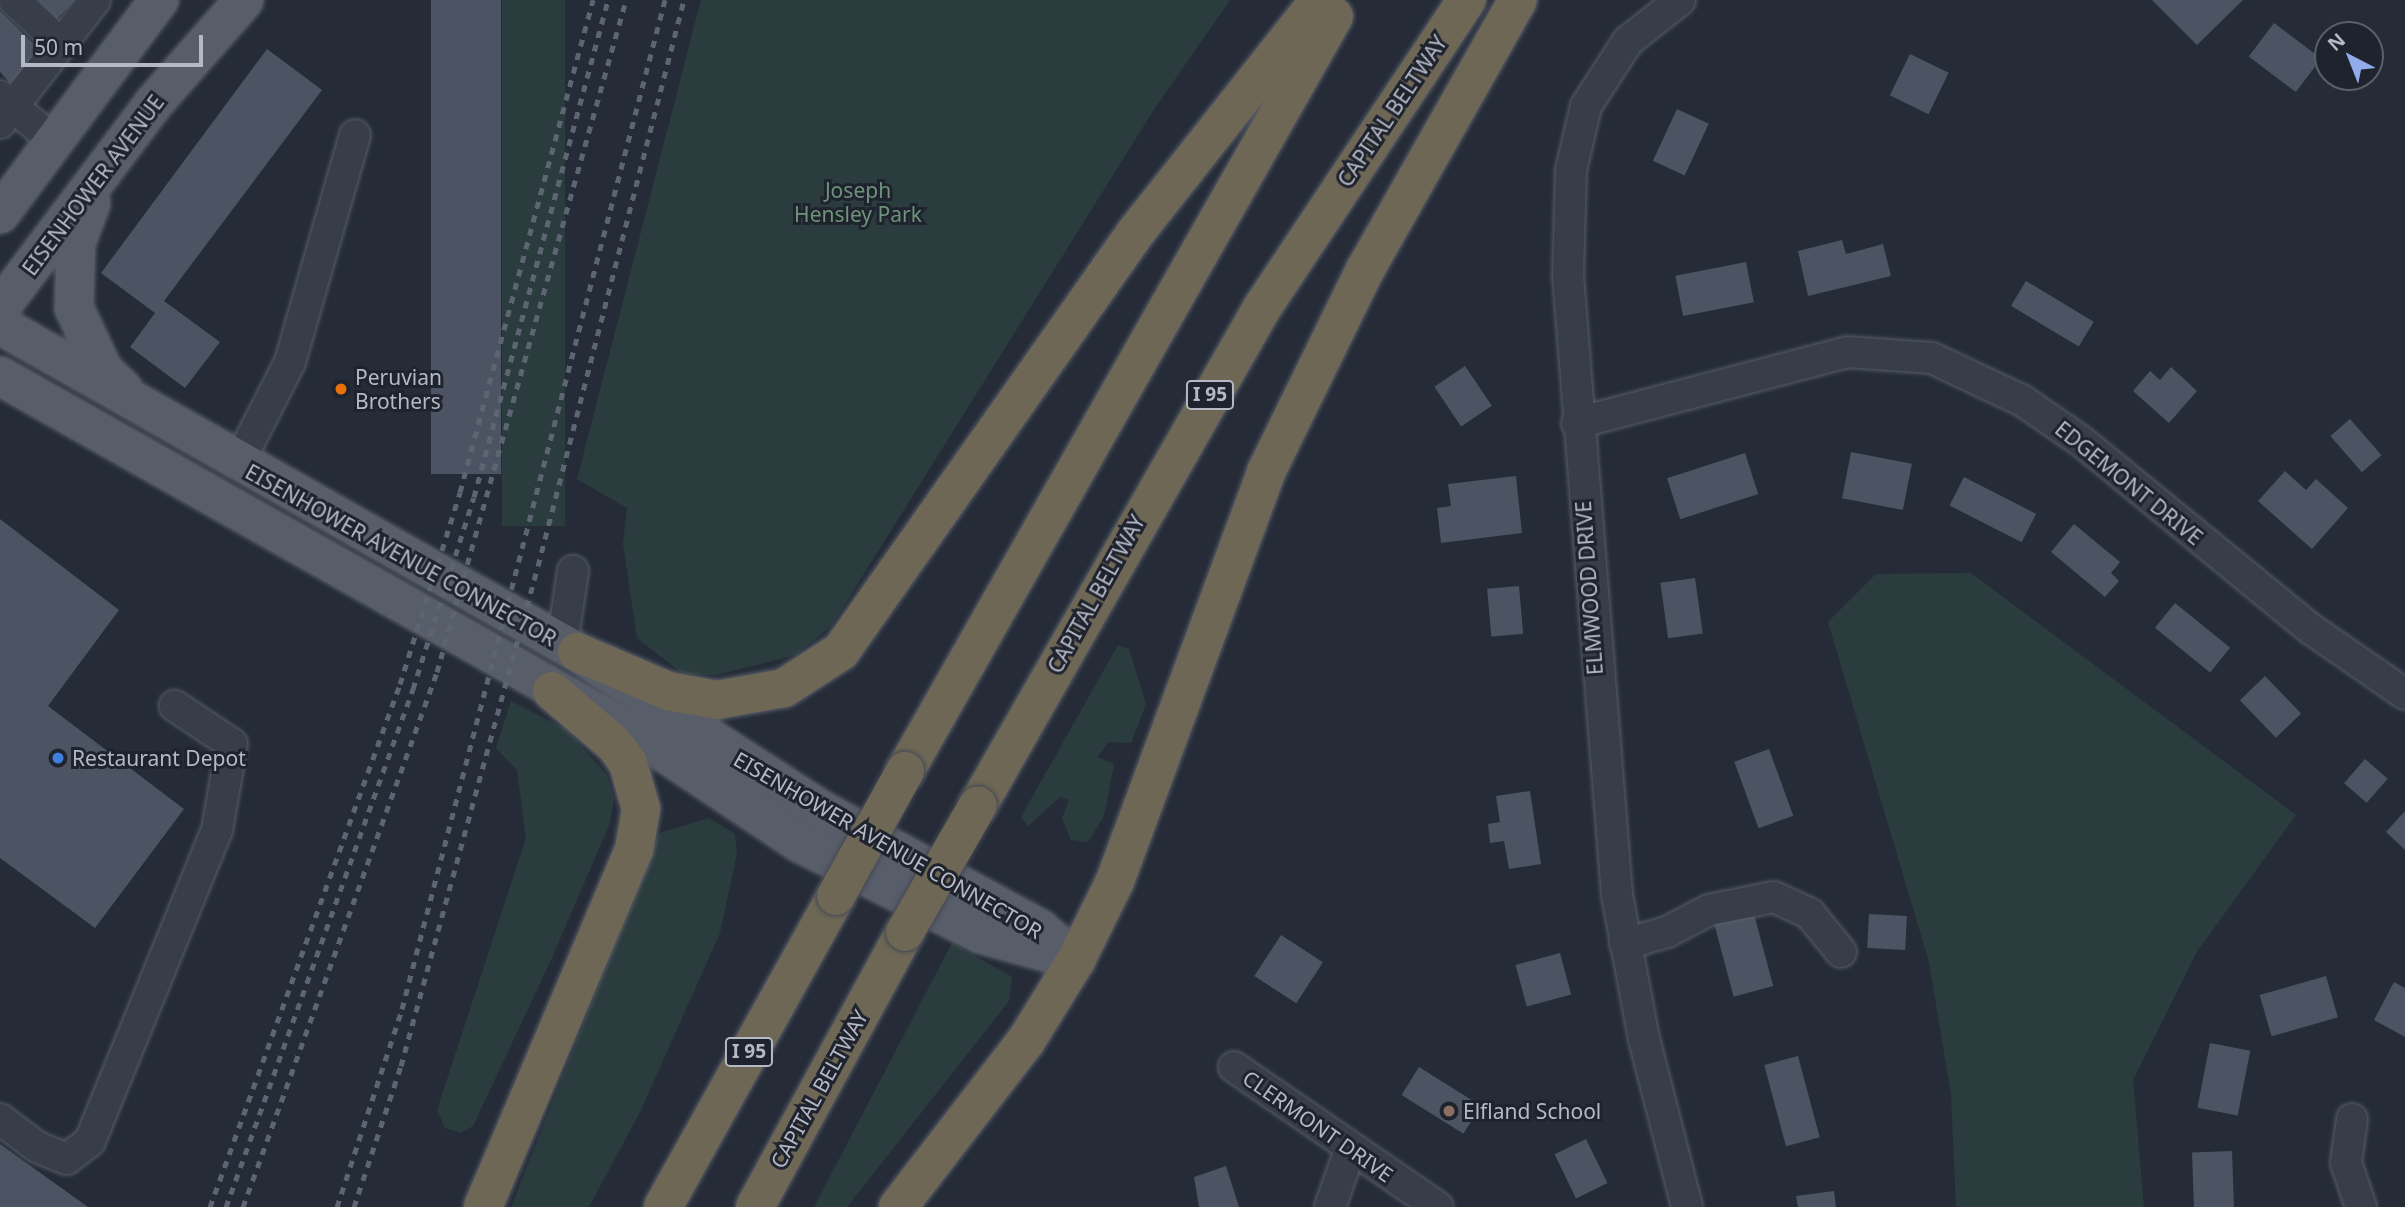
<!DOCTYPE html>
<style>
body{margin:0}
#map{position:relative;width:2405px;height:1207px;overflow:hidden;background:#252c38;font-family:"Noto Sans",sans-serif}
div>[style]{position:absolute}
.green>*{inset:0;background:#2b3c3e;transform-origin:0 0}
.building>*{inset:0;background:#4c5362;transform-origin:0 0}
.roads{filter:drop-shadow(0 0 2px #575c67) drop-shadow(0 0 2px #575c67)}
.minor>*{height:30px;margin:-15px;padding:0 15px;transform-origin:15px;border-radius:15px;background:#383e49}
.major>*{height:38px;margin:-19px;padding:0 19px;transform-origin:19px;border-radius:19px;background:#575d69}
.highway>*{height:38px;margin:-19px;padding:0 19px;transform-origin:19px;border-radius:19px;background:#6e6756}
.rail>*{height:5px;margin-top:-2.5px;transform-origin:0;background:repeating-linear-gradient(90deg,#5d6472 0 7px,transparent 0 14px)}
.bridges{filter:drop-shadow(0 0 2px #444954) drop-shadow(0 0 2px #444954)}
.highway-bridge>*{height:38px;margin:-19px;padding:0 19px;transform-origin:19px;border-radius:19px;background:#6e6756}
.dots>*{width:19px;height:19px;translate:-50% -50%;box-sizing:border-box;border:4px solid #1e232e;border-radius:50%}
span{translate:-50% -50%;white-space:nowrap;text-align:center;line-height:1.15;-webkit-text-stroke:6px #1e232e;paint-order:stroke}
.shield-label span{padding:2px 5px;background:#1e232e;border:2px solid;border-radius:5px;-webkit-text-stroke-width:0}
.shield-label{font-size:19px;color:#b4b9c5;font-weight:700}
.street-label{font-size:21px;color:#b4b9c5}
.park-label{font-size:21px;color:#6e937a}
.poi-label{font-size:21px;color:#b4b9c5}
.left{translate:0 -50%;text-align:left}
.north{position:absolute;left:2314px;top:21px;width:70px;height:70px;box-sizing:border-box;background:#1e232e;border:2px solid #5a5f6a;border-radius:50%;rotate:318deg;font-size:19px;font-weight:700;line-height:28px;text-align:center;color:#b4b9c5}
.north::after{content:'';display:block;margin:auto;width:24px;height:32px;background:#92aceb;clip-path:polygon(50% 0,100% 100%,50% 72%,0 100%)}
.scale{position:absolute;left:21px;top:35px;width:182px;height:32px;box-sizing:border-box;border:4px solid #b4b9c5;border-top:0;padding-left:9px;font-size:21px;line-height:24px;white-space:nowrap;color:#b4b9c5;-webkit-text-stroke:5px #1e232e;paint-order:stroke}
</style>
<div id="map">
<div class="green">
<i style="left:502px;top:0;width:63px;height:526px"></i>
<i style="clip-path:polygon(701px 0,1230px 0,1153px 111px,832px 625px,796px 655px,717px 675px,683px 674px,637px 638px,623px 544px,627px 508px,577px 479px)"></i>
<i style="clip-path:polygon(1971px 573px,2296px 815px,2196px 953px,2133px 1080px,2144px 1207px,1956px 1207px,1951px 1094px,1929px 962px,1828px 622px,1876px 574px)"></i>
<i style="clip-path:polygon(1118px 645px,1129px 649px,1146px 704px,1131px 743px,1109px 742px,1097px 757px,1114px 764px,1104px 816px,1088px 842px,1071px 840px,1062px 818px,1069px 800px,1060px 797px,1028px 826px,1021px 817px)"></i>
<i style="clip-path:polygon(511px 701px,566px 729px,607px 775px,614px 798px,610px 823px,551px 960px,473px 1126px,461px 1133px,445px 1128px,437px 1110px,526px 838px,517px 770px,496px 748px)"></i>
<i style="clip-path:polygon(709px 818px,735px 834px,737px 854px,720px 933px,641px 1110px,589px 1207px,511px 1207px,659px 833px)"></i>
<i style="clip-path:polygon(952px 943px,1012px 977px,1009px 1001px,847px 1207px,814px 1207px)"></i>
</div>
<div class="building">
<i style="clip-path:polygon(38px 0,75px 0,57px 19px)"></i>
<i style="left:431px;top:0;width:70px;height:474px"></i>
<i style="clip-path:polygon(2152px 0,2243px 0,2197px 45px)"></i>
<i style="clip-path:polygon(0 11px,41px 51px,10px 83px,0 72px)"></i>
<i style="left:2274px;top:23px;width:59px;height:42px;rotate:37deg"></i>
<i style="clip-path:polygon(267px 49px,322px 90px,164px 301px,220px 342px,185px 388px,130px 347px,155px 313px,101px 273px)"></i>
<i style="left:1910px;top:54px;width:43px;height:46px;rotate:26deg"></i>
<i style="left:1677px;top:109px;width:35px;height:57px;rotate:25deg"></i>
<i style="clip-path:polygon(1842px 240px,1846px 254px,1883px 244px,1891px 276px,1808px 296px,1798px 251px)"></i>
<i style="left:1746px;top:262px;width:41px;height:72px;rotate:79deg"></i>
<i style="left:2026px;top:281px;width:79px;height:29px;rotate:31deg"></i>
<i style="left:1465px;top:366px;width:48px;height:37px;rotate:56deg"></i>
<i style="clip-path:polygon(2171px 367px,2197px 391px,2169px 423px,2133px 391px,2150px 371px,2160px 380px)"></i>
<i style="left:2350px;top:419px;width:48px;height:26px;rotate:49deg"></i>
<i style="left:1851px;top:452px;width:62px;height:47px;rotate:11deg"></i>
<i style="left:1745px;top:453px;width:43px;height:82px;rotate:72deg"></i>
<i style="clip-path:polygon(2285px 471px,2306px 490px,2316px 479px,2348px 508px,2312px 549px,2258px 501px)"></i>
<i style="clip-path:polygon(1516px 476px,1522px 533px,1441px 543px,1437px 508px,1451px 506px,1448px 484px)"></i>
<i style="left:1964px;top:477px;width:81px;height:32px;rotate:27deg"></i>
<i style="clip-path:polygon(0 519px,119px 610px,48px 706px,184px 809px,95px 928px,0 858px)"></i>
<i style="clip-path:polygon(2074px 524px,2120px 562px,2111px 573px,2119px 581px,2105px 597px,2051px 552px)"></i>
<i style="left:1695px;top:578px;width:56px;height:35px;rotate:82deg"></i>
<i style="left:1519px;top:586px;width:48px;height:32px;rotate:85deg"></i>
<i style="left:2175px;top:603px;width:71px;height:32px;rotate:39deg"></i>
<i style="left:2265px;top:676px;width:52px;height:35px;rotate:46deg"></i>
<i style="left:1769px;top:749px;width:71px;height:37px;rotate:70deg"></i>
<i style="left:2365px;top:759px;width:30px;height:32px;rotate:41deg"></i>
<i style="clip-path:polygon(1530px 791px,1541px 864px,1509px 869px,1504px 841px,1490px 843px,1488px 824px,1500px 822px,1496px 796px)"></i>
<i style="clip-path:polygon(2405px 811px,2405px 850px,2386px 832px)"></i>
<i style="left:1751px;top:903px;width:86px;height:41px;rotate:75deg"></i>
<i style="left:1869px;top:914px;width:38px;height:34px;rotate:3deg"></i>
<i style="left:1281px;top:935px;width:50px;height:49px;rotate:33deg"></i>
<i style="left:1560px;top:953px;width:43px;height:46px;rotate:75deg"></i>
<i style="left:2326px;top:976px;width:43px;height:69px;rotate:74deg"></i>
<i style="clip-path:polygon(2394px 982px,2405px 988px,2405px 1037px,2374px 1020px)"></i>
<i style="left:2210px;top:1043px;width:41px;height:66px;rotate:11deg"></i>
<i style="left:1798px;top:1056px;width:84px;height:35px;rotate:75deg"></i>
<i style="left:1419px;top:1067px;width:73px;height:33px;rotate:32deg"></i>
<i style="left:1586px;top:1139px;width:49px;height:35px;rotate:64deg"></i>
<i style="clip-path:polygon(0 1144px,88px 1207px,0 1207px)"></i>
<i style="left:2232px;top:1151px;width:56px;height:40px;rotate:88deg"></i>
<i style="clip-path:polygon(1226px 1166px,1239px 1207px,1199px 1207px,1194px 1177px)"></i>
<i style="clip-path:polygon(1834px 1191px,1836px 1207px,1798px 1207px,1796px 1196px)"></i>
</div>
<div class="roads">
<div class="minor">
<i style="left:14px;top:0;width:64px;rotate:43.1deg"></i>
<i style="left:1680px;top:0;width:66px;rotate:141.7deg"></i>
<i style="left:1628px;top:41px;width:77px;rotate:122.9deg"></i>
<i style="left:1586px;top:106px;width:66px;rotate:103.2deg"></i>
<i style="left:1571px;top:170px;width:105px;rotate:91.6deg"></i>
<i style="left:1568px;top:275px;width:622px;rotate:85.48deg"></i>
<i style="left:1617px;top:895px;width:147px;rotate:79.4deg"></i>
<i style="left:1644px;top:1039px;width:173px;rotate:75.6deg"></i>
<i style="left:0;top:96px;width:70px;rotate:39.8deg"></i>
<i style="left:0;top:123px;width:155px;rotate:-52.3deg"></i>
<i style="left:1577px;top:423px;width:279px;rotate:-14.7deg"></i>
<i style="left:1847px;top:352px;width:85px;rotate:4deg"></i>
<i style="left:1932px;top:358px;width:101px;rotate:25.3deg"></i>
<i style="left:2023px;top:401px;width:70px;rotate:34.6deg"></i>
<i style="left:2081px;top:441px;width:297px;rotate:39.3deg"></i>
<i style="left:2311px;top:629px;width:114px;rotate:34.7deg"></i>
<i style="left:238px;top:464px;width:114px;rotate:-63deg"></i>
<i style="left:290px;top:362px;width:236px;rotate:-74deg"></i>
<i style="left:562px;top:644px;width:74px;rotate:-81.4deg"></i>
<i style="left:1625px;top:944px;width:44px;rotate:-15.9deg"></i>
<i style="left:1667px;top:932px;width:47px;rotate:-27.6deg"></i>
<i style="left:1709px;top:910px;width:66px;rotate:-11.3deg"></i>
<i style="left:1774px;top:897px;width:40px;rotate:25deg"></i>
<i style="left:1810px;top:914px;width:49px;rotate:50.8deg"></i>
<i style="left:1234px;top:1067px;width:247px;rotate:34.5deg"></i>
<i style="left:0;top:1119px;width:46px;rotate:37.1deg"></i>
<i style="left:37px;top:1147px;width:32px;rotate:22deg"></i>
<i style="left:67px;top:1159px;width:29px;rotate:-38deg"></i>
<i style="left:90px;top:1141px;width:336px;rotate:-67.8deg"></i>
<i style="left:217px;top:830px;width:87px;rotate:-80.1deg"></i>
<i style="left:232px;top:744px;width:69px;rotate:-146.3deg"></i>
<i style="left:2352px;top:1119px;width:44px;rotate:97.8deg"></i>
<i style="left:2346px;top:1163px;width:46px;rotate:71.2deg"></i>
<i style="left:1330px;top:1207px;width:60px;rotate:-70.7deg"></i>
</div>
<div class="major">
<i style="left:91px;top:203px;width:43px;rotate:110.6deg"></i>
<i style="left:76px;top:243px;width:65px;rotate:91.8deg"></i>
<i style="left:74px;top:308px;width:68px;rotate:64.9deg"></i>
<i style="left:103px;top:370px;width:29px;rotate:44deg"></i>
<i style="left:0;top:214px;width:267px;rotate:-53.4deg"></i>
<i style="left:0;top:308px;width:255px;rotate:-53.1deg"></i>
<i style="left:153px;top:104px;width:138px;rotate:-48.8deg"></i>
<i style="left:0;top:325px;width:663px;rotate:29.54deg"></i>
<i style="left:577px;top:652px;width:291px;rotate:32.9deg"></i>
<i style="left:821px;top:810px;width:249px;rotate:28.5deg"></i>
<i style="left:1040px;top:929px;width:48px;rotate:40.7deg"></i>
<i style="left:0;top:376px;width:746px;rotate:29.45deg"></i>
<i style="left:650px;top:743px;width:180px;rotate:33.7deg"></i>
<i style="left:800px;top:843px;width:203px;rotate:26.7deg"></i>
<i style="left:981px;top:934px;width:93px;rotate:15.5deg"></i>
</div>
<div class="highway">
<i style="left:577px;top:652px;width:99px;rotate:23.2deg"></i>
<i style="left:668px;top:691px;width:50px;rotate:10.4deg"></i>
<i style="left:717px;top:700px;width:68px;rotate:-10.2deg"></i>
<i style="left:784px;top:688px;width:68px;rotate:-33deg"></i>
<i style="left:841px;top:651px;width:512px;rotate:-54.85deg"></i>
<i style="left:1136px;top:232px;width:295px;rotate:-51.7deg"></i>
<i style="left:905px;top:771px;width:868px;rotate:-60.39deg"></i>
<i style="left:978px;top:805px;width:572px;rotate:-60.26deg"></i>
<i style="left:1262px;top:308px;width:370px;rotate:-56.4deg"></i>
<i style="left:483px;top:1207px;width:388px;rotate:-67.1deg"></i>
<i style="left:634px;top:850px;width:42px;rotate:-80.3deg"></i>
<i style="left:641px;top:809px;width:48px;rotate:-105.8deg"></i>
<i style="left:628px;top:763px;width:22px;rotate:-126deg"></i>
<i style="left:615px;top:745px;width:83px;rotate:-139.4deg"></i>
<i style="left:663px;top:1207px;width:356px;rotate:-60.9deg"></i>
<i style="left:755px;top:1207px;width:313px;rotate:-61.4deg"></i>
<i style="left:898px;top:1207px;width:210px;rotate:-52.4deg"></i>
<i style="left:1026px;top:1041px;width:95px;rotate:-58.3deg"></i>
<i style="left:1076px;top:960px;width:88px;rotate:-63.7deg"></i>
<i style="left:1115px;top:881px;width:436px;rotate:-69.7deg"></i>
<i style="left:1266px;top:472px;width:225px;rotate:-63.9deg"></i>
<i style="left:1365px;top:270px;width:310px;rotate:-60.5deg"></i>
</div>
</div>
<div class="rail">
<i style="left:210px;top:1207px;width:556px;rotate:-70.03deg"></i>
<i style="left:400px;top:684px;width:201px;rotate:-72.6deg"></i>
<i style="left:460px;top:492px;width:510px;rotate:-74.87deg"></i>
<i style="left:226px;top:1207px;width:551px;rotate:-70.15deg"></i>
<i style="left:413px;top:689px;width:201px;rotate:-72.4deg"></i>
<i style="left:474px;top:497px;width:515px;rotate:-74.91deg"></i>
<i style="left:243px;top:1207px;width:569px;rotate:-70.07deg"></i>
<i style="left:437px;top:672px;width:698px;rotate:-74.29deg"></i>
<i style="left:337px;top:1207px;width:208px;rotate:-71.8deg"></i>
<i style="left:402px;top:1009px;width:1043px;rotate:-75.39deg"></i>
<i style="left:354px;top:1207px;width:149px;rotate:-71.6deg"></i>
<i style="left:401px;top:1066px;width:518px;rotate:-74.68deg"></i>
<i style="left:538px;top:566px;width:585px;rotate:-75.54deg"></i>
</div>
<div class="bridges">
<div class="highway-bridge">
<i style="left:836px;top:896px;width:143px;rotate:-61.1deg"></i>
<i style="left:905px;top:932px;width:146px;rotate:-60.1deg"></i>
</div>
</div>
<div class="dots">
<i style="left:341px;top:389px;background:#e8710a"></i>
<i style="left:58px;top:758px;background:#3f7fe0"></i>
<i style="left:1449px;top:1111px;background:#8d6e63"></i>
</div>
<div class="shield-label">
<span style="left:1210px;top:395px">I 95</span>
<span style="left:749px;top:1052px">I 95</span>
</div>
<div class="street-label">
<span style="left:1392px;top:111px;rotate:-56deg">CAPITAL BELTWAY</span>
<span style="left:93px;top:185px;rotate:-53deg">EISENHOWER AVENUE</span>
<span style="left:2129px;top:483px;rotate:39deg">EDGEMONT DRIVE</span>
<span style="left:401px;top:555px;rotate:29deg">EISENHOWER AVENUE CONNECTOR</span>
<span style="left:1589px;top:588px;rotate:-94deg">ELMWOOD DRIVE</span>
<span style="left:1096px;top:594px;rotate:-61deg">CAPITAL BELTWAY</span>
<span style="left:888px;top:845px;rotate:30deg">EISENHOWER AVENUE CONNECTOR</span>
<span style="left:819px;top:1089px;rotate:-61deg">CAPITAL BELTWAY</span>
<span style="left:1318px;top:1126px;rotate:35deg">CLERMONT DRIVE</span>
</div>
<div class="park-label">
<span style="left:858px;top:202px">Joseph<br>Hensley Park</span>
</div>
<div class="poi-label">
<span class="left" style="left:355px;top:389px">Peruvian<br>Brothers</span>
<span class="left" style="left:72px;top:758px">Restaurant Depot</span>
<span class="left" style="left:1463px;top:1111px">Elfland School</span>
</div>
<div class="north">N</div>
<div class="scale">50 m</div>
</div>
